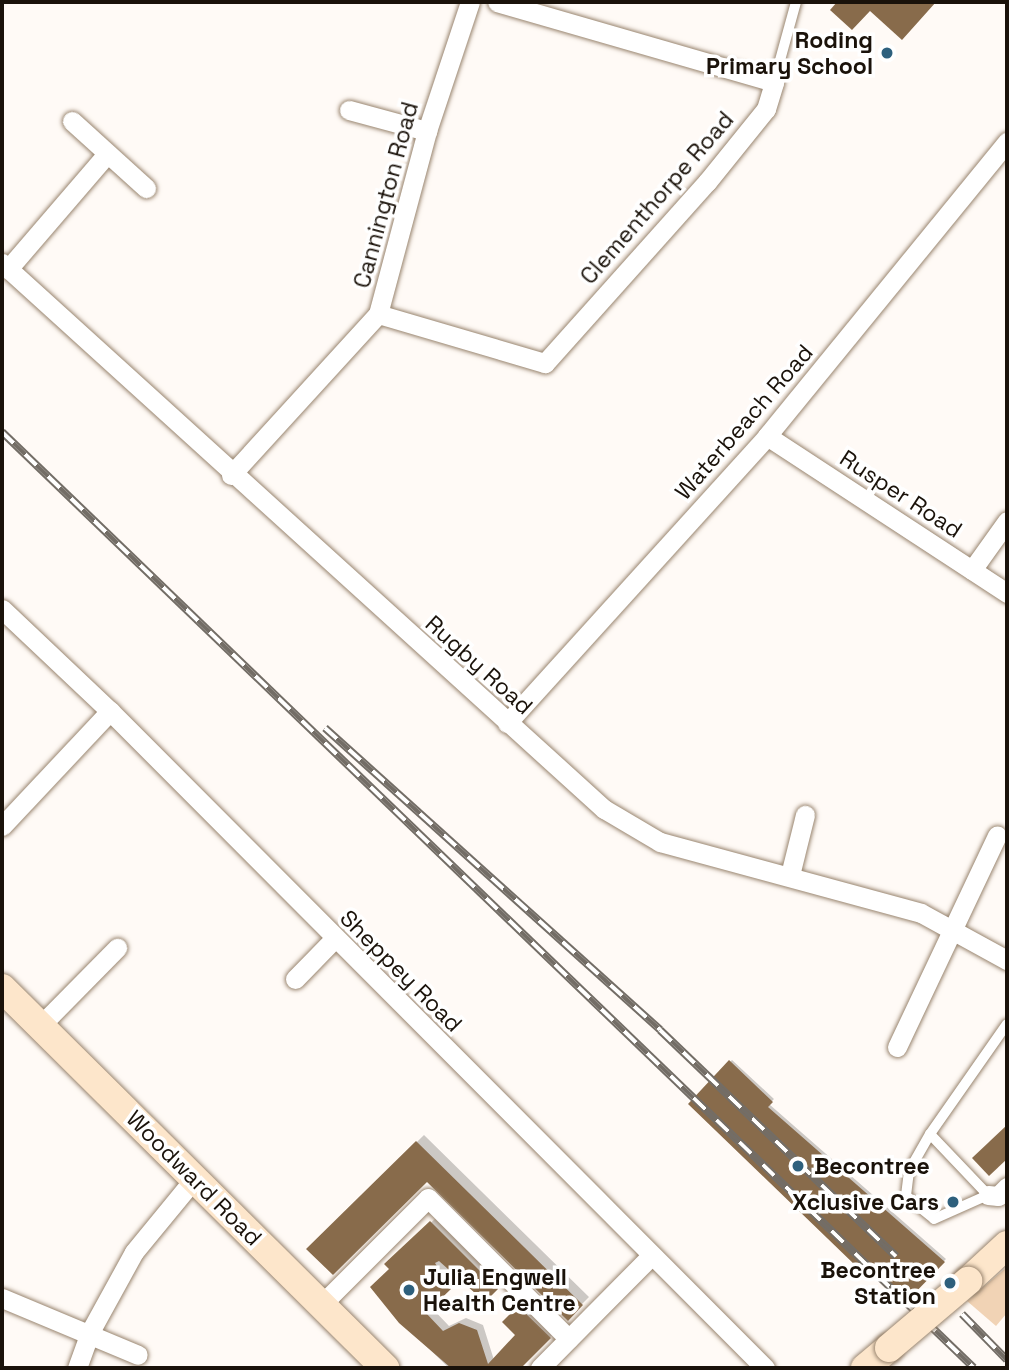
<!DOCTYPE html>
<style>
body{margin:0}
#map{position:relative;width:1009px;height:1370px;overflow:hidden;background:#fffaf6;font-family:"Space Grotesk",sans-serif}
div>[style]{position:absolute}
.green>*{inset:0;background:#f1d3b5}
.shadow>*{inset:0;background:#0003}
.building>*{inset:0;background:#886b4b}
.roads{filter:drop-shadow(0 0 2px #99856f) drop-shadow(0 0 2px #99856f)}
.lane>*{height:10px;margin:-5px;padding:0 5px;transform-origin:5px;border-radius:5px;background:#fff}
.street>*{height:19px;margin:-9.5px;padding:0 9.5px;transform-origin:9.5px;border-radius:9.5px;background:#fff}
.secondary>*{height:28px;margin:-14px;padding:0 14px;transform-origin:14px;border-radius:14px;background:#fde6cb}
.rail>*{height:8px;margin-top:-4px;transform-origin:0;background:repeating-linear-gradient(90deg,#fff 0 16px,#736d66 0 32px);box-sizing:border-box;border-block:2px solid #736d66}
.bridges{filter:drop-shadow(0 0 2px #99856f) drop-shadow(0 0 2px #99856f)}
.secondary-bridge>*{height:28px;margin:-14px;padding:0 14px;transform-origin:14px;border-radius:14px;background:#fde6cb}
.dots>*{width:19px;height:19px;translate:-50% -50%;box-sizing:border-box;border:4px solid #fff;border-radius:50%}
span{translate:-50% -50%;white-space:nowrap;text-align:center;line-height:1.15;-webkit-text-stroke:7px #fff;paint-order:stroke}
.poi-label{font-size:23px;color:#1a120a;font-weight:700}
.right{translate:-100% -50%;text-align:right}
.left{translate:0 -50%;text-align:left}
.street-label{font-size:23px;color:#1a120a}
.frame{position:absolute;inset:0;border:4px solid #1a120a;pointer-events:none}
</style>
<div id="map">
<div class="green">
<i style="clip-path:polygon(1007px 1267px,1007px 1313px,996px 1326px,967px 1301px)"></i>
</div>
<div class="shadow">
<i style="clip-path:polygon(732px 1060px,774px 1099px,769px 1104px,946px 1259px,905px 1300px,690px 1103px)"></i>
<i style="clip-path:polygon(424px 1135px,589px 1297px,568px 1318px,427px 1180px,308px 1249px)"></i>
<i style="clip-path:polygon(437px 1217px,503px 1282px,485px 1299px,447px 1267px,456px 1281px,431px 1307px,449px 1326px,466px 1318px,483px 1325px,494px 1360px,518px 1335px,504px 1322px,525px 1301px,556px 1331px,520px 1368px,449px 1368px,392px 1313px,392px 1269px,387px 1264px)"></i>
</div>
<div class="building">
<i style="clip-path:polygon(837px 2px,936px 2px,902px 40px,870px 11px,852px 30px,830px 10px)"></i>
<i style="clip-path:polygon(729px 1060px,773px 1102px,768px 1107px,945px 1262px,905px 1303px,862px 1261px,856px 1266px,688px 1104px)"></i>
<i style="clip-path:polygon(1007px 1125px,1007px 1159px,989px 1176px,972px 1158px)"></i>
<i style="clip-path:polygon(416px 1141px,583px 1305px,568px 1321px,427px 1182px,333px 1275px,306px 1249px)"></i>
<i style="clip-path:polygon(430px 1221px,498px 1289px,485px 1302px,439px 1261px,435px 1263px,451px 1289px,426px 1313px,443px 1331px,459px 1323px,477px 1330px,488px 1364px,515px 1335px,502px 1322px,518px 1306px,551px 1338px,521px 1368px,451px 1368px,399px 1323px,370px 1287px,389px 1269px,384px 1264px)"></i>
</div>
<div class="roads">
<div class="lane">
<i style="left:774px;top:82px;width:83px;rotate:-74.6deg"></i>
<i style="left:930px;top:1134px;width:43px;rotate:119.6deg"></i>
<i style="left:909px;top:1171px;width:25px;rotate:97deg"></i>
<i style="left:906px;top:1196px;width:36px;rotate:39deg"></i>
<i style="left:934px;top:1219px;width:59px;rotate:-24deg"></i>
<i style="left:988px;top:1195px;width:84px;rotate:-133.6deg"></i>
<i style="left:930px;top:1134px;width:134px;rotate:-55deg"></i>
</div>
<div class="street">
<i style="left:349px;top:110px;width:81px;rotate:15.1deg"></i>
<i style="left:72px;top:121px;width:100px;rotate:42.2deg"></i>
<i style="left:2px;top:263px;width:813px;rotate:42.21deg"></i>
<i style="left:604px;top:809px;width:65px;rotate:30.5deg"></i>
<i style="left:660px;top:842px;width:270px;rotate:15.2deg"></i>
<i style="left:921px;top:913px;width:98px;rotate:28.7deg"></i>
<i style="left:8px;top:269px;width:152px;rotate:-49.3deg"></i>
<i style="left:378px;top:314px;width:174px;rotate:16.4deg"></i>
<i style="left:545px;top:363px;width:243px;rotate:-48.2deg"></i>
<i style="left:707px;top:182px;width:94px;rotate:-51.1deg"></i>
<i style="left:766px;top:109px;width:28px;rotate:-73deg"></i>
<i style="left:774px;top:82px;width:288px;rotate:-163.9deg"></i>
<i style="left:767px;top:436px;width:287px;rotate:33.2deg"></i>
<i style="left:231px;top:475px;width:218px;rotate:-47.6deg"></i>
<i style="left:378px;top:314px;width:189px;rotate:-75deg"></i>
<i style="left:427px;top:131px;width:136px;rotate:-71.6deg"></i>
<i style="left:972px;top:570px;width:60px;rotate:-54.5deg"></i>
<i style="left:2px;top:609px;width:149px;rotate:43.4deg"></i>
<i style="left:110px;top:711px;width:928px;rotate:45.09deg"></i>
<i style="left:507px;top:723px;width:387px;rotate:-47.8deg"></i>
<i style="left:767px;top:436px;width:380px;rotate:-50.8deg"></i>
<i style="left:2px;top:826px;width:158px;rotate:-46.8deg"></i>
<i style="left:790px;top:875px;width:62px;rotate:-76deg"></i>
<i style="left:295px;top:979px;width:56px;rotate:-45.7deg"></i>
<i style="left:40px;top:1026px;width:110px;rotate:-45.4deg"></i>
<i style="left:897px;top:1047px;width:234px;rotate:-64.7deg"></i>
<i style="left:988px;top:1195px;width:10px;rotate:6deg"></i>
<i style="left:998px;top:1196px;width:13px;rotate:-45deg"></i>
<i style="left:2px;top:1298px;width:147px;rotate:22.7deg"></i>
<i style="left:321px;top:1305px;width:151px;rotate:-45deg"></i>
<i style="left:428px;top:1198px;width:199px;rotate:45deg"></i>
<i style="left:77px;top:1368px;width:38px;rotate:-70deg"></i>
<i style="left:90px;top:1332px;width:91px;rotate:-61.2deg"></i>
<i style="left:134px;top:1252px;width:94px;rotate:-50.6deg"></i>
<i style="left:540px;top:1368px;width:158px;rotate:-45.3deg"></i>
</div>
<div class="secondary">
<i style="left:2px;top:988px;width:540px;rotate:44.77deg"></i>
<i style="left:968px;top:1281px;width:53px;rotate:-42.7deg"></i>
<i style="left:865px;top:1368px;width:31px;rotate:-40deg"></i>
</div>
</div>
<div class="rail">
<i style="left:2px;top:432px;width:1349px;rotate:43.92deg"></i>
<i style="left:325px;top:728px;width:451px;rotate:42deg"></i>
<i style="left:660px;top:1030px;width:327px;rotate:43.8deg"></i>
<i style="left:962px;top:1314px;width:64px;rotate:45.6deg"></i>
</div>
<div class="bridges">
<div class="secondary-bridge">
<i style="left:889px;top:1348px;width:104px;rotate:-40.3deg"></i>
</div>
</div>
<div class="dots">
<i style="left:887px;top:53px;background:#2e607d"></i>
<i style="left:798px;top:1166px;background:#2e607d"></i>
<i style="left:953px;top:1202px;background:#2e607d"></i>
<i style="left:950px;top:1283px;background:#2e607d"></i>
<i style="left:409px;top:1290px;background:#2e607d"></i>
</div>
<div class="poi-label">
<span class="right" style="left:873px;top:53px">Roding<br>Primary School</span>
<span class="left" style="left:814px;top:1166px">Becontree</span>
<span class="right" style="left:939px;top:1202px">Xclusive Cars</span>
<span class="right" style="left:936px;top:1283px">Becontree<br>Station</span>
<span class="left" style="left:423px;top:1290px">Julia Engwell<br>Health Centre</span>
</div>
<div class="street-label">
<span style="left:386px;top:195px;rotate:-75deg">Cannington Road</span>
<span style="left:657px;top:198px;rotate:-49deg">Clementhorpe Road</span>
<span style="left:744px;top:422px;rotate:-49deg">Waterbeach Road</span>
<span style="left:901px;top:494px;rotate:33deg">Rusper Road</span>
<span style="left:479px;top:665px;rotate:42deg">Rugby Road</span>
<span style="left:401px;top:971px;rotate:45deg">Sheppey Road</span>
<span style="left:194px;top:1178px;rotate:45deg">Woodward Road</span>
</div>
<div class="frame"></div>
</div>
